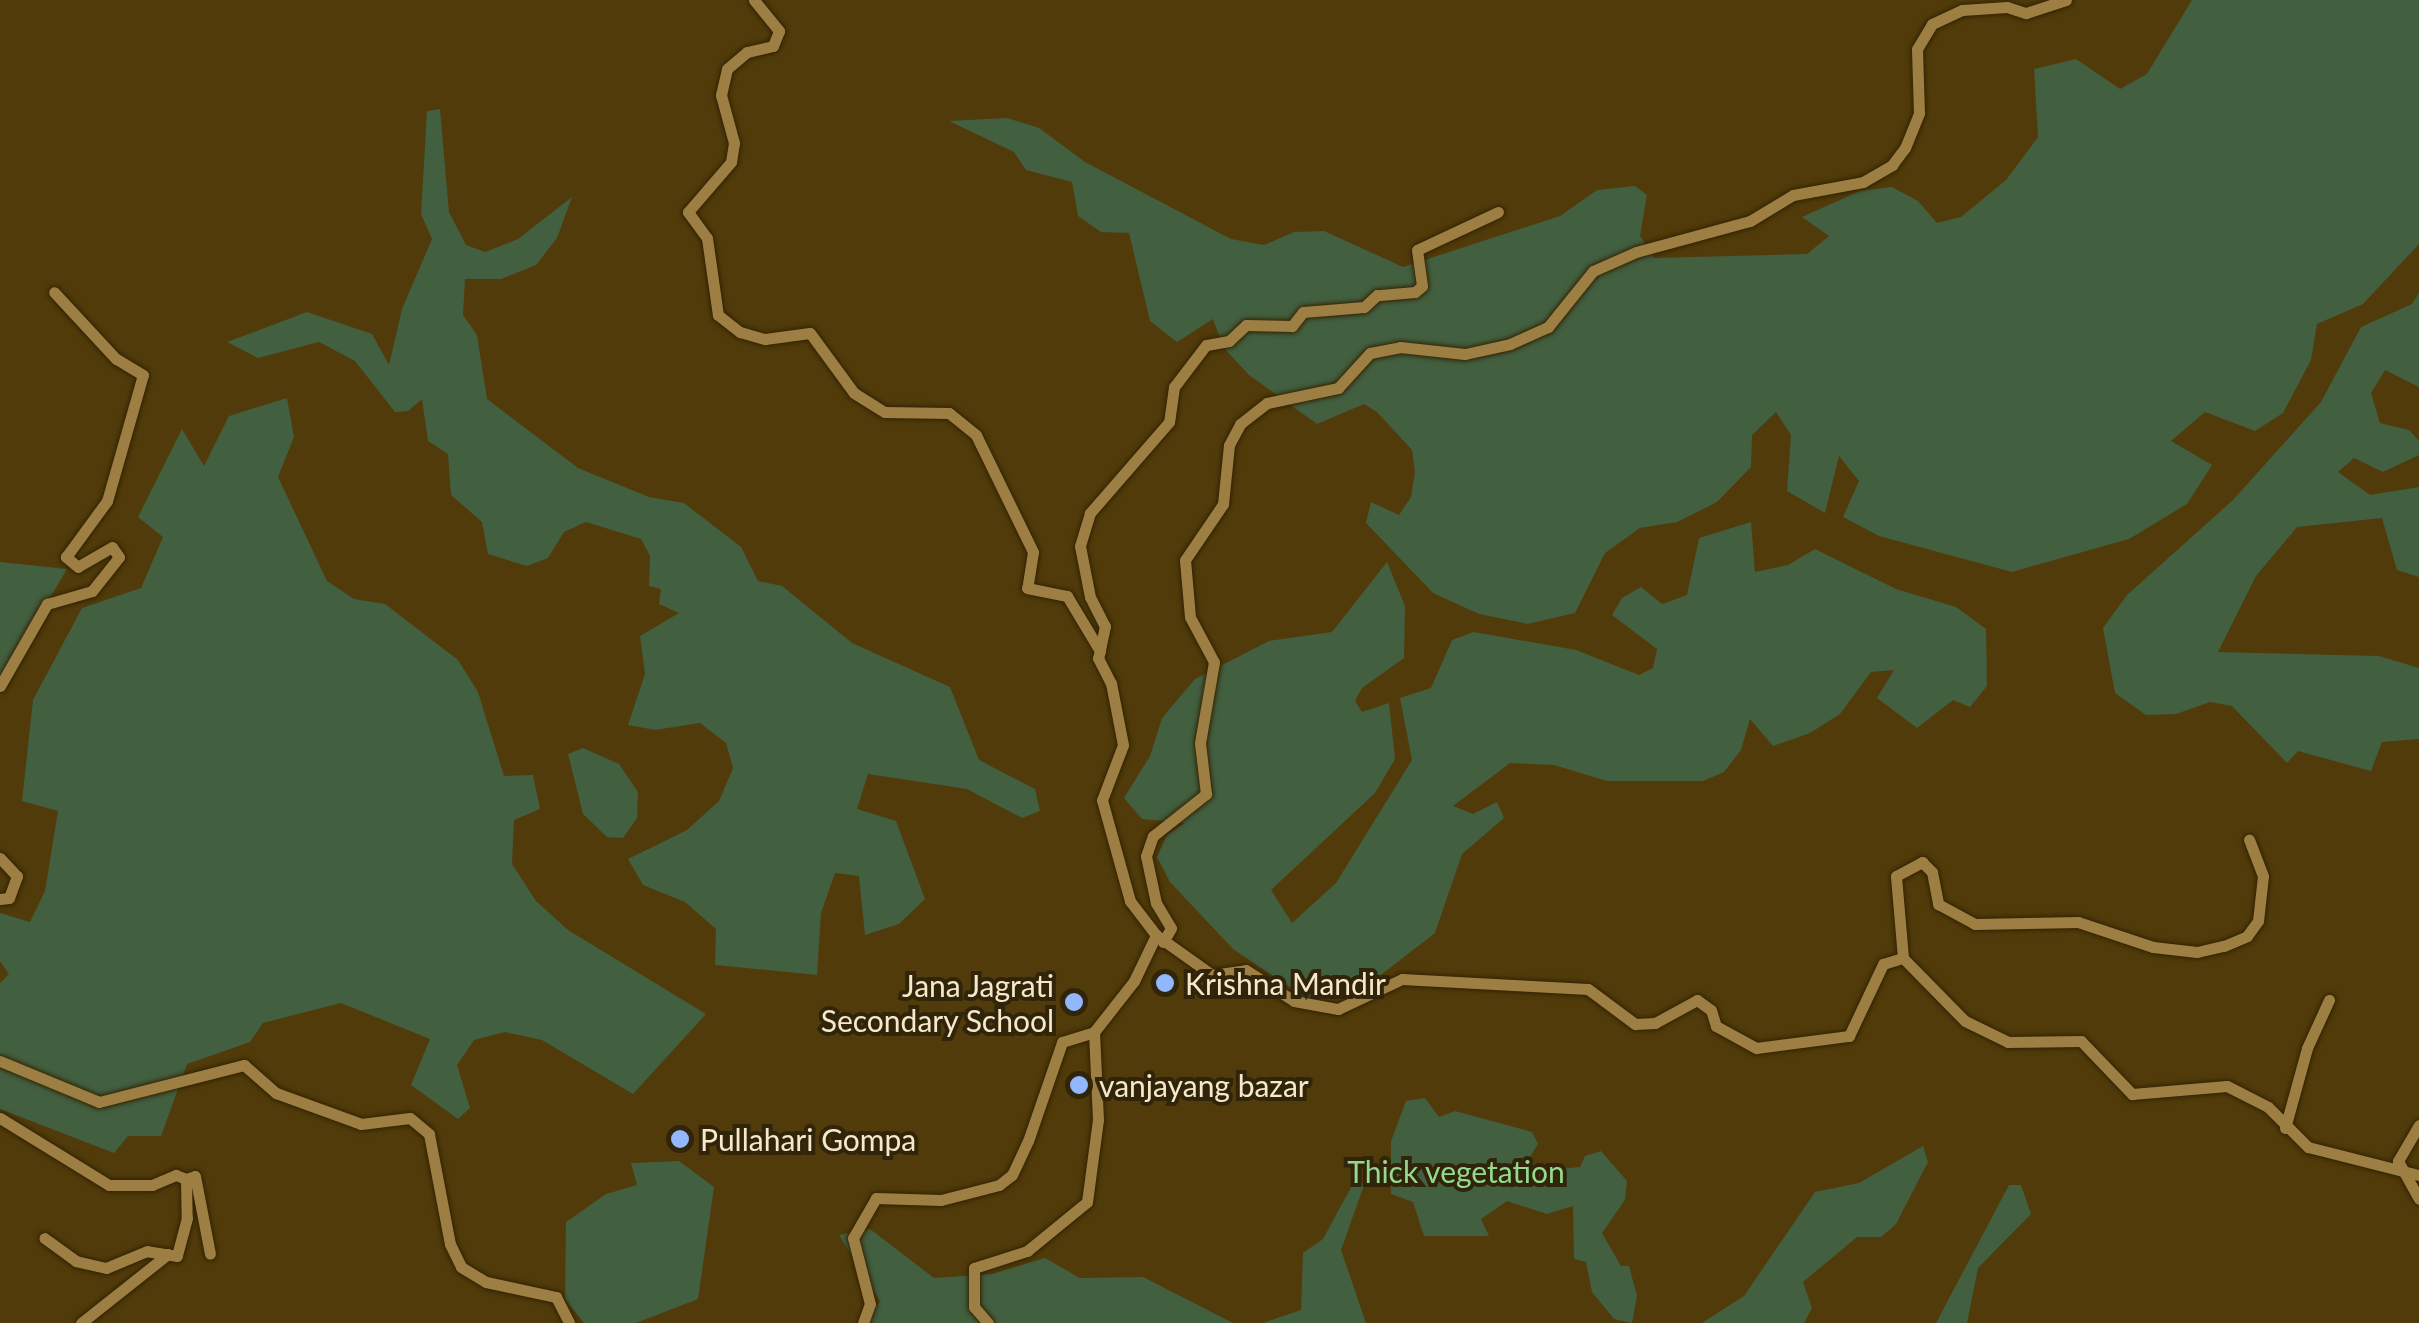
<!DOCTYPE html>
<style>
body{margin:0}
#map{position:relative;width:2419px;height:1323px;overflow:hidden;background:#513b0a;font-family:Lato,sans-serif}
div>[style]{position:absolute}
.green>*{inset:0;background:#425f3f}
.roads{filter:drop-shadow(0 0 2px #322303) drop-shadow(0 0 2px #322303)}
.street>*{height:11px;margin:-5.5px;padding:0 5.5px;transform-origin:5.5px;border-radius:5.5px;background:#9e7f43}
.dots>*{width:28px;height:28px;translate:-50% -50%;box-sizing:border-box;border:5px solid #30240a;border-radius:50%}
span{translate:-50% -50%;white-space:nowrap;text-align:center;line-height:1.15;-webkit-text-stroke:8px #30240a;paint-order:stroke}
.poi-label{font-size:30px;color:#f8e8ca}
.left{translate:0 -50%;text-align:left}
.right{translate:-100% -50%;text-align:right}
.park-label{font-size:30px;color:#95d98e}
</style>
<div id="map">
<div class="green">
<i style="clip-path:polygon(2192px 0,2419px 0,2419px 244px,2363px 304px,2317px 324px,2311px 360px,2283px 413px,2255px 431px,2205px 412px,2171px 441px,2212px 465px,2187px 504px,2129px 539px,2012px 572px,1879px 536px,1843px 517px,1859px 481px,1839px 456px,1825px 513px,1787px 491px,1791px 435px,1776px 412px,1752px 435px,1751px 467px,1717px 502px,1677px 522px,1640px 528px,1605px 553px,1575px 613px,1528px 624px,1479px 614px,1433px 593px,1366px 523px,1371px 502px,1399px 515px,1411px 497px,1415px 472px,1412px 450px,1377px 412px,1364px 404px,1317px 424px,1249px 375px,1223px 347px,1213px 319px,1177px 342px,1150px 321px,1129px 233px,1101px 232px,1078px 216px,1072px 182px,1026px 170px,1014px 152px,949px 121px,1007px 118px,1039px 128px,1085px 162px,1231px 239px,1264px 245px,1294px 232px,1324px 231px,1403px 267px,1560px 216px,1597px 190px,1635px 186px,1647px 195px,1640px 236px,1654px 258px,1807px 254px,1829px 236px,1802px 217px,1860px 191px,1892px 187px,1918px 201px,1937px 223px,1961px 217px,2006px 180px,2038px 137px,2034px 69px,2076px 59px,2120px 89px,2147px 74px)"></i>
<i style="clip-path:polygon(440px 109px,449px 212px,466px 245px,485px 252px,518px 239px,572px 197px,557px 238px,536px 265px,501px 279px,465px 279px,463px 315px,477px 335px,487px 399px,578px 468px,649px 497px,684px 503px,741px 547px,758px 581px,782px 586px,852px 643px,950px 687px,979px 760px,1035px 789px,1040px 811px,1022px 818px,967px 789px,868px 774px,857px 809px,896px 821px,925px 899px,899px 924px,865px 935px,859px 876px,835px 873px,821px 913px,817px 975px,715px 965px,716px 929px,685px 902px,643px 885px,628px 859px,687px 830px,719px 801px,733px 768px,726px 743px,700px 723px,655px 730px,628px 725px,645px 674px,640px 636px,679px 613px,659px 604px,661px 589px,649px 586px,650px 556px,641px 539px,586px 522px,564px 532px,548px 558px,527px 566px,488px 554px,482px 522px,451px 495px,448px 454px,428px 441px,422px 399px,408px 411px,395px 412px,355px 361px,319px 342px,258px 358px,227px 342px,307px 312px,372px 334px,389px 365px,402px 309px,432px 239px,421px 214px,427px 111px)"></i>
<i style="clip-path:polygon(2419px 293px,2419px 387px,2385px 370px,2371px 393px,2380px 423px,2409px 430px,2419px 441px,2419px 455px,2383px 472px,2354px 458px,2338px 472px,2370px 495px,2419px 487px,2419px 577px,2397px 570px,2382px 518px,2297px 527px,2256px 576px,2218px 652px,2379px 656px,2419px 668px,2419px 739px,2382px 742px,2371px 771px,2298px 751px,2287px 763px,2232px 706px,2210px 702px,2176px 714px,2146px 715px,2115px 693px,2103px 628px,2127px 595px,2233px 500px,2321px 402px,2361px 327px,2412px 304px)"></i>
<i style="clip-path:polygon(287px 398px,294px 437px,278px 477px,327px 581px,354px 599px,385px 604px,458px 660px,478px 692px,504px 776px,533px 775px,540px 809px,514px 820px,512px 864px,536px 901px,568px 930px,706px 1014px,633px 1094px,542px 1040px,505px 1032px,474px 1040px,457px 1065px,470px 1108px,458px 1119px,411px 1085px,430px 1039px,341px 1003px,263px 1023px,250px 1042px,187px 1064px,161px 1136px,128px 1136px,114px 1153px,0 1109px,0 983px,9px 974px,0 961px,0 913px,30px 922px,45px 891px,58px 811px,22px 801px,33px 700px,82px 608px,141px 588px,163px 537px,138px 517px,182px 429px,204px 466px,229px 416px)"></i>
<i style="clip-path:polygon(1751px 522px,1755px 572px,1788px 565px,1815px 549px,1896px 589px,1956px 607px,1986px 629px,1987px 686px,1970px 707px,1953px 700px,1917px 728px,1877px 698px,1894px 670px,1871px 672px,1840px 714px,1810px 733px,1773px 746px,1750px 719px,1741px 750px,1724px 772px,1703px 781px,1607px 781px,1554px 765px,1510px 763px,1453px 806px,1473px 814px,1497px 802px,1504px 818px,1462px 854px,1435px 933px,1369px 984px,1336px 995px,1306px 998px,1233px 949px,1170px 882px,1157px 857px,1167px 835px,1185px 823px,1142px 819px,1124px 798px,1150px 756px,1162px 718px,1195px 679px,1269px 641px,1332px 632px,1387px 562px,1405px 606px,1404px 658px,1362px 688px,1355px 701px,1362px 712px,1389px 703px,1395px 759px,1375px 793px,1271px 890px,1292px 923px,1336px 883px,1412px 760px,1400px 698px,1431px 688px,1452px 640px,1474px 632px,1576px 650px,1639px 675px,1653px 668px,1657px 649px,1612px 615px,1622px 598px,1641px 587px,1662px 604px,1687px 595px,1699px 538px)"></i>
<i style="clip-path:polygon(0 562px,67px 569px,0 682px)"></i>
<i style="clip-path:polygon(583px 748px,619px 764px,638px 792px,637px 818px,623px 838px,607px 837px,583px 814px,568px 754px)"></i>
<i style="clip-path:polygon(1425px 1098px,1439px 1117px,1455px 1111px,1532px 1132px,1538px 1144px,1530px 1157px,1538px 1171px,1580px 1167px,1585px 1156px,1601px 1151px,1627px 1181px,1625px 1200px,1602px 1233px,1621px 1266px,1629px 1266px,1637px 1296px,1632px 1323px,1614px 1319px,1592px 1292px,1586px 1262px,1574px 1259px,1573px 1206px,1547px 1214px,1507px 1201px,1481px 1219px,1489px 1236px,1424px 1236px,1413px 1202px,1391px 1194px,1391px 1141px,1406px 1101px)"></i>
<i style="clip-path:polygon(1923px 1146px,1928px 1162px,1896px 1224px,1881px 1237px,1857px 1237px,1803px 1282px,1812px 1308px,1804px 1323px,1702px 1323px,1744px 1296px,1815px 1192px,1859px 1183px)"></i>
<i style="clip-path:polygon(679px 1161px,714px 1187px,698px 1299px,636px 1323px,584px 1323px,565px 1299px,566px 1222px,606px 1194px,637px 1185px,631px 1163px)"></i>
<i style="clip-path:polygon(1356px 1178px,1364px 1185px,1341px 1250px,1366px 1323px,1263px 1323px,1301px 1310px,1303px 1253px,1323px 1239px)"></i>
<i style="clip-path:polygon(2009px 1185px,2021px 1185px,2031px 1214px,1978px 1268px,1967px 1323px,1936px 1323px)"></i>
<i style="clip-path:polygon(870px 1229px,934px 1278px,992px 1274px,1045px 1258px,1080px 1278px,1143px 1277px,1233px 1323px,865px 1323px,880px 1301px,839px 1235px)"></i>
</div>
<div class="roads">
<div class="street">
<i style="left:754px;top:0;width:40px;rotate:51deg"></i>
<i style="left:779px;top:31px;width:16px;rotate:112deg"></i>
<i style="left:773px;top:46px;width:27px;rotate:167deg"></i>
<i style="left:747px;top:52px;width:26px;rotate:140deg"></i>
<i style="left:727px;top:69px;width:27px;rotate:103deg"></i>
<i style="left:721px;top:95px;width:50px;rotate:74.8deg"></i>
<i style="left:734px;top:143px;width:19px;rotate:99deg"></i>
<i style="left:731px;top:162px;width:66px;rotate:130.7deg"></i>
<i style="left:688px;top:212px;width:32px;rotate:54deg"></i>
<i style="left:707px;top:238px;width:78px;rotate:81.9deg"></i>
<i style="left:718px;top:315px;width:28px;rotate:38deg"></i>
<i style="left:740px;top:332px;width:26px;rotate:16deg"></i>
<i style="left:765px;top:339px;width:45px;rotate:-7.6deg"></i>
<i style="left:810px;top:333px;width:74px;rotate:53.7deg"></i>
<i style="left:854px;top:393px;width:36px;rotate:32deg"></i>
<i style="left:885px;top:412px;width:64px;rotate:0.9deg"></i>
<i style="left:949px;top:413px;width:35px;rotate:39deg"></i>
<i style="left:976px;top:435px;width:130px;rotate:64deg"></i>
<i style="left:1033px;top:552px;width:36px;rotate:99deg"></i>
<i style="left:1027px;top:588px;width:41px;rotate:11.3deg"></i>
<i style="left:1067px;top:596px;width:64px;rotate:59deg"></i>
<i style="left:1498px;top:212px;width:89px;rotate:154.9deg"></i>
<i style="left:1417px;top:250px;width:36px;rotate:82deg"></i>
<i style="left:1422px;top:286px;width:9px;rotate:139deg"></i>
<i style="left:1415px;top:292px;width:38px;rotate:175deg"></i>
<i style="left:1377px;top:295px;width:18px;rotate:137deg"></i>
<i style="left:1364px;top:307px;width:61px;rotate:175.3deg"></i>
<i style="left:1303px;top:312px;width:18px;rotate:128deg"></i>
<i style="left:1292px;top:326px;width:46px;rotate:-178.8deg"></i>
<i style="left:1246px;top:325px;width:23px;rotate:137deg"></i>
<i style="left:1229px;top:341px;width:23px;rotate:170deg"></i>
<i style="left:1206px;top:345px;width:53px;rotate:127.3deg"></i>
<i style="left:1174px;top:387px;width:35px;rotate:98deg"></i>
<i style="left:1169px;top:422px;width:121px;rotate:131deg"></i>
<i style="left:1090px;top:513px;width:34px;rotate:107deg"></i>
<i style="left:1080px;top:546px;width:52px;rotate:78.9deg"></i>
<i style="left:1090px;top:597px;width:33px;rotate:63deg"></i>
<i style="left:1105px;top:626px;width:33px;rotate:102deg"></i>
<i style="left:1098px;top:658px;width:28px;rotate:63deg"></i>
<i style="left:1111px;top:683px;width:63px;rotate:79deg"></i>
<i style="left:1123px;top:745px;width:59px;rotate:110.9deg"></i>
<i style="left:1102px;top:800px;width:105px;rotate:74.5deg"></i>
<i style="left:1130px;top:901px;width:43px;rotate:52.6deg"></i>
<i style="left:1156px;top:935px;width:69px;rotate:35.5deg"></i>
<i style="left:1212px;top:975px;width:34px;rotate:-8deg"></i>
<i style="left:1246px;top:970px;width:57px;rotate:32.9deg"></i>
<i style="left:1294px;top:1001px;width:45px;rotate:10.3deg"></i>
<i style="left:1338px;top:1009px;width:71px;rotate:-25.1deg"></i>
<i style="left:1402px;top:979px;width:186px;rotate:3.1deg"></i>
<i style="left:1588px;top:989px;width:59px;rotate:36.7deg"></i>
<i style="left:1635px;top:1024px;width:20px;rotate:-3deg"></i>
<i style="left:1655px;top:1023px;width:48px;rotate:-28.7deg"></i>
<i style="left:1697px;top:1000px;width:17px;rotate:36deg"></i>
<i style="left:1711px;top:1010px;width:17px;rotate:73deg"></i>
<i style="left:1716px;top:1026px;width:46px;rotate:28.8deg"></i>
<i style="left:1756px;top:1048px;width:94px;rotate:-7.4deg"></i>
<i style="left:1849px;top:1036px;width:80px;rotate:-64.7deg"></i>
<i style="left:1883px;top:964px;width:21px;rotate:-17deg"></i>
<i style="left:1903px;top:958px;width:88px;rotate:45.5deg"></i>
<i style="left:1965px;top:1021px;width:48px;rotate:26deg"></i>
<i style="left:2008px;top:1042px;width:73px;rotate:-0.8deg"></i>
<i style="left:2081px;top:1041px;width:74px;rotate:46.1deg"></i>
<i style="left:2132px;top:1094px;width:95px;rotate:-4.8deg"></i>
<i style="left:2227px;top:1086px;width:46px;rotate:27.1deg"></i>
<i style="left:2268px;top:1107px;width:57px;rotate:45deg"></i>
<i style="left:2308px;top:1147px;width:114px;rotate:14.2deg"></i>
<i style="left:0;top:686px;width:95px;rotate:-60.2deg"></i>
<i style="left:47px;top:604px;width:47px;rotate:-16.1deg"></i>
<i style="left:92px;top:591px;width:43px;rotate:-51.5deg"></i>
<i style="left:119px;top:557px;width:12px;rotate:-125deg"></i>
<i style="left:112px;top:547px;width:39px;rotate:150deg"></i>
<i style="left:78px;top:567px;width:16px;rotate:-140deg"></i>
<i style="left:66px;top:557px;width:69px;rotate:-53.8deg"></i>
<i style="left:107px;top:501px;width:131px;rotate:-74.1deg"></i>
<i style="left:143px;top:375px;width:31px;rotate:-149deg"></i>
<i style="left:116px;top:359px;width:91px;rotate:-132.8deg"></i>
<i style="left:0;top:858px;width:25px;rotate:47deg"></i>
<i style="left:17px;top:876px;width:23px;rotate:110deg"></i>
<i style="left:9px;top:898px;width:9px;rotate:174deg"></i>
<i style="left:1163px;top:942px;width:16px;rotate:-60deg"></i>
<i style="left:1171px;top:928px;width:29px;rotate:-121deg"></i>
<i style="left:1156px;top:903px;width:48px;rotate:-102deg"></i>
<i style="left:1146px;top:856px;width:21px;rotate:-71deg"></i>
<i style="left:1153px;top:836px;width:68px;rotate:-38.4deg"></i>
<i style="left:1206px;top:794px;width:51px;rotate:-96.7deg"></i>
<i style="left:1200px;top:743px;width:82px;rotate:-80.2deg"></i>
<i style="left:1214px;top:662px;width:51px;rotate:-118.1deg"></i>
<i style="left:1190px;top:617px;width:57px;rotate:-95deg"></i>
<i style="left:1185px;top:560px;width:68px;rotate:-55.8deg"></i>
<i style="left:1223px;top:504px;width:59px;rotate:-84.2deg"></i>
<i style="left:1229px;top:445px;width:24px;rotate:-62deg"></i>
<i style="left:1240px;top:424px;width:34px;rotate:-38deg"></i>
<i style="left:1267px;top:403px;width:73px;rotate:-11.9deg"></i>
<i style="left:1338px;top:388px;width:47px;rotate:-47.6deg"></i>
<i style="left:1370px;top:353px;width:31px;rotate:-11deg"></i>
<i style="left:1400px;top:347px;width:65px;rotate:6.1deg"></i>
<i style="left:1465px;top:354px;width:46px;rotate:-12.5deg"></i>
<i style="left:1510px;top:344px;width:42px;rotate:-24.1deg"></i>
<i style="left:1548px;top:327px;width:72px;rotate:-51.2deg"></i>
<i style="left:1593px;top:271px;width:47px;rotate:-23.8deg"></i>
<i style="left:1636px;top:252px;width:118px;rotate:-15.2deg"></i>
<i style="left:1750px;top:221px;width:50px;rotate:-31.2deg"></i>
<i style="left:1793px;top:195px;width:71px;rotate:-10.5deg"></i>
<i style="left:1863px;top:182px;width:34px;rotate:-30deg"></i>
<i style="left:1892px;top:165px;width:21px;rotate:-53deg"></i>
<i style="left:1905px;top:148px;width:38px;rotate:-68deg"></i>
<i style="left:1919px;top:113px;width:64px;rotate:-91.8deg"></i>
<i style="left:1917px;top:49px;width:29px;rotate:-59deg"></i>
<i style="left:1932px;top:24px;width:33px;rotate:-25deg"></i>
<i style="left:1962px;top:10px;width:45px;rotate:-3.8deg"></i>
<i style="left:2007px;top:7px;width:20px;rotate:18deg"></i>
<i style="left:2026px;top:13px;width:42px;rotate:-18deg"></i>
<i style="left:1903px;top:958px;width:82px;rotate:-94.9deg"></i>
<i style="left:1896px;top:876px;width:30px;rotate:-28deg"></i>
<i style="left:1922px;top:862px;width:14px;rotate:45deg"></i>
<i style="left:1932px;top:872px;width:33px;rotate:79deg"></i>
<i style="left:1938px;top:904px;width:42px;rotate:28.4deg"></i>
<i style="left:1975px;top:924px;width:103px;rotate:-1.1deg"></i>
<i style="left:2078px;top:922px;width:79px;rotate:18.4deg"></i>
<i style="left:2153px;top:947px;width:44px;rotate:6.5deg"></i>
<i style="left:2197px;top:952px;width:28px;rotate:-13deg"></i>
<i style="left:2224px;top:946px;width:25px;rotate:-23deg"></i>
<i style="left:2247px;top:936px;width:19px;rotate:-54deg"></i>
<i style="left:2258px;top:921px;width:45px;rotate:-83.7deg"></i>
<i style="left:2263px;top:876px;width:39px;rotate:-111deg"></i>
<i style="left:0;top:1061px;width:107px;rotate:22.5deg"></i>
<i style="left:99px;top:1102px;width:150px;rotate:-14.3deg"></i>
<i style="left:244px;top:1065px;width:43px;rotate:41.2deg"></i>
<i style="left:276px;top:1093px;width:90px;rotate:20deg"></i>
<i style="left:361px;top:1124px;width:49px;rotate:-7deg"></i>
<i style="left:410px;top:1118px;width:25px;rotate:40deg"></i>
<i style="left:429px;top:1134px;width:112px;rotate:79.2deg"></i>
<i style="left:450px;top:1244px;width:25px;rotate:64deg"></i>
<i style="left:461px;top:1267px;width:29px;rotate:31deg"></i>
<i style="left:486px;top:1282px;width:72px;rotate:12.1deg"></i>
<i style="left:556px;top:1297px;width:29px;rotate:63deg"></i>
<i style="left:0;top:1118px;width:128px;rotate:31.6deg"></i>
<i style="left:109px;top:1185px;width:43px"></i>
<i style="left:152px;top:1185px;width:26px;rotate:-23deg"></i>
<i style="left:176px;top:1175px;width:11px;rotate:22deg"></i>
<i style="left:186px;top:1179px;width:39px;rotate:89deg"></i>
<i style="left:187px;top:1218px;width:39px;rotate:105deg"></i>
<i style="left:177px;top:1256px;width:30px;rotate:-171deg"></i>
<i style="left:147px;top:1251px;width:44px;rotate:157.5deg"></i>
<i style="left:106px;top:1268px;width:31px;rotate:-167deg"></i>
<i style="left:76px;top:1261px;width:39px;rotate:-144deg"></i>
<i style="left:2419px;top:1125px;width:42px;rotate:120.3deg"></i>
<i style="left:2398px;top:1161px;width:43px;rotate:61.1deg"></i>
<i style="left:2285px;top:1128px;width:83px;rotate:-74.6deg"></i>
<i style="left:2307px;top:1048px;width:53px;rotate:-65.4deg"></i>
<i style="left:186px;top:1179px;width:9px;rotate:-18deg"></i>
<i style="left:195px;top:1176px;width:79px;rotate:79.1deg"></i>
<i style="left:81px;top:1323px;width:111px;rotate:-38.4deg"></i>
<i style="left:863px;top:1323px;width:20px;rotate:-70deg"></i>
<i style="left:870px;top:1304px;width:68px;rotate:-104.4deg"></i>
<i style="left:853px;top:1238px;width:46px;rotate:-60.1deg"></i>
<i style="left:876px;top:1198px;width:65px;rotate:1.8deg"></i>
<i style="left:941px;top:1200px;width:60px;rotate:-14.5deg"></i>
<i style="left:999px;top:1185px;width:16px;rotate:-38deg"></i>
<i style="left:1012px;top:1175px;width:38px;rotate:-65deg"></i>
<i style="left:1028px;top:1141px;width:105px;rotate:-71deg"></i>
<i style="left:1062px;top:1042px;width:34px;rotate:-17deg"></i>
<i style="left:988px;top:1323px;width:21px;rotate:-131deg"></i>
<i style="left:974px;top:1307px;width:39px;rotate:-90deg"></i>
<i style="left:974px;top:1268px;width:56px;rotate:-17.8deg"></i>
<i style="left:1027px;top:1251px;width:77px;rotate:-39.2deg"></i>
<i style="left:1087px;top:1202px;width:83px;rotate:-82.4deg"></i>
<i style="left:1098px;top:1120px;width:88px;rotate:-92.6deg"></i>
<i style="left:1094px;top:1032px;width:65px;rotate:-51.9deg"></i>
<i style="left:1134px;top:981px;width:51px;rotate:-64.4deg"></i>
</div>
</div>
<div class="dots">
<i style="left:1165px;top:983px;background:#92b7fd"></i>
<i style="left:1074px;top:1002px;background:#92b7fd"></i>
<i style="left:1079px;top:1085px;background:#92b7fd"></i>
<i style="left:680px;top:1139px;background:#92b7fd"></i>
</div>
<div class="poi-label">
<span class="left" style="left:1185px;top:983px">Krishna Mandir</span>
<span class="right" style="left:1054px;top:1002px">Jana Jagrati<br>Secondary School</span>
<span class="left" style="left:1099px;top:1085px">vanjayang bazar</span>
<span class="left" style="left:700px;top:1139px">Pullahari Gompa</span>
</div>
<div class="park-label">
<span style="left:1456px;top:1171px">Thick vegetation</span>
</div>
</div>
